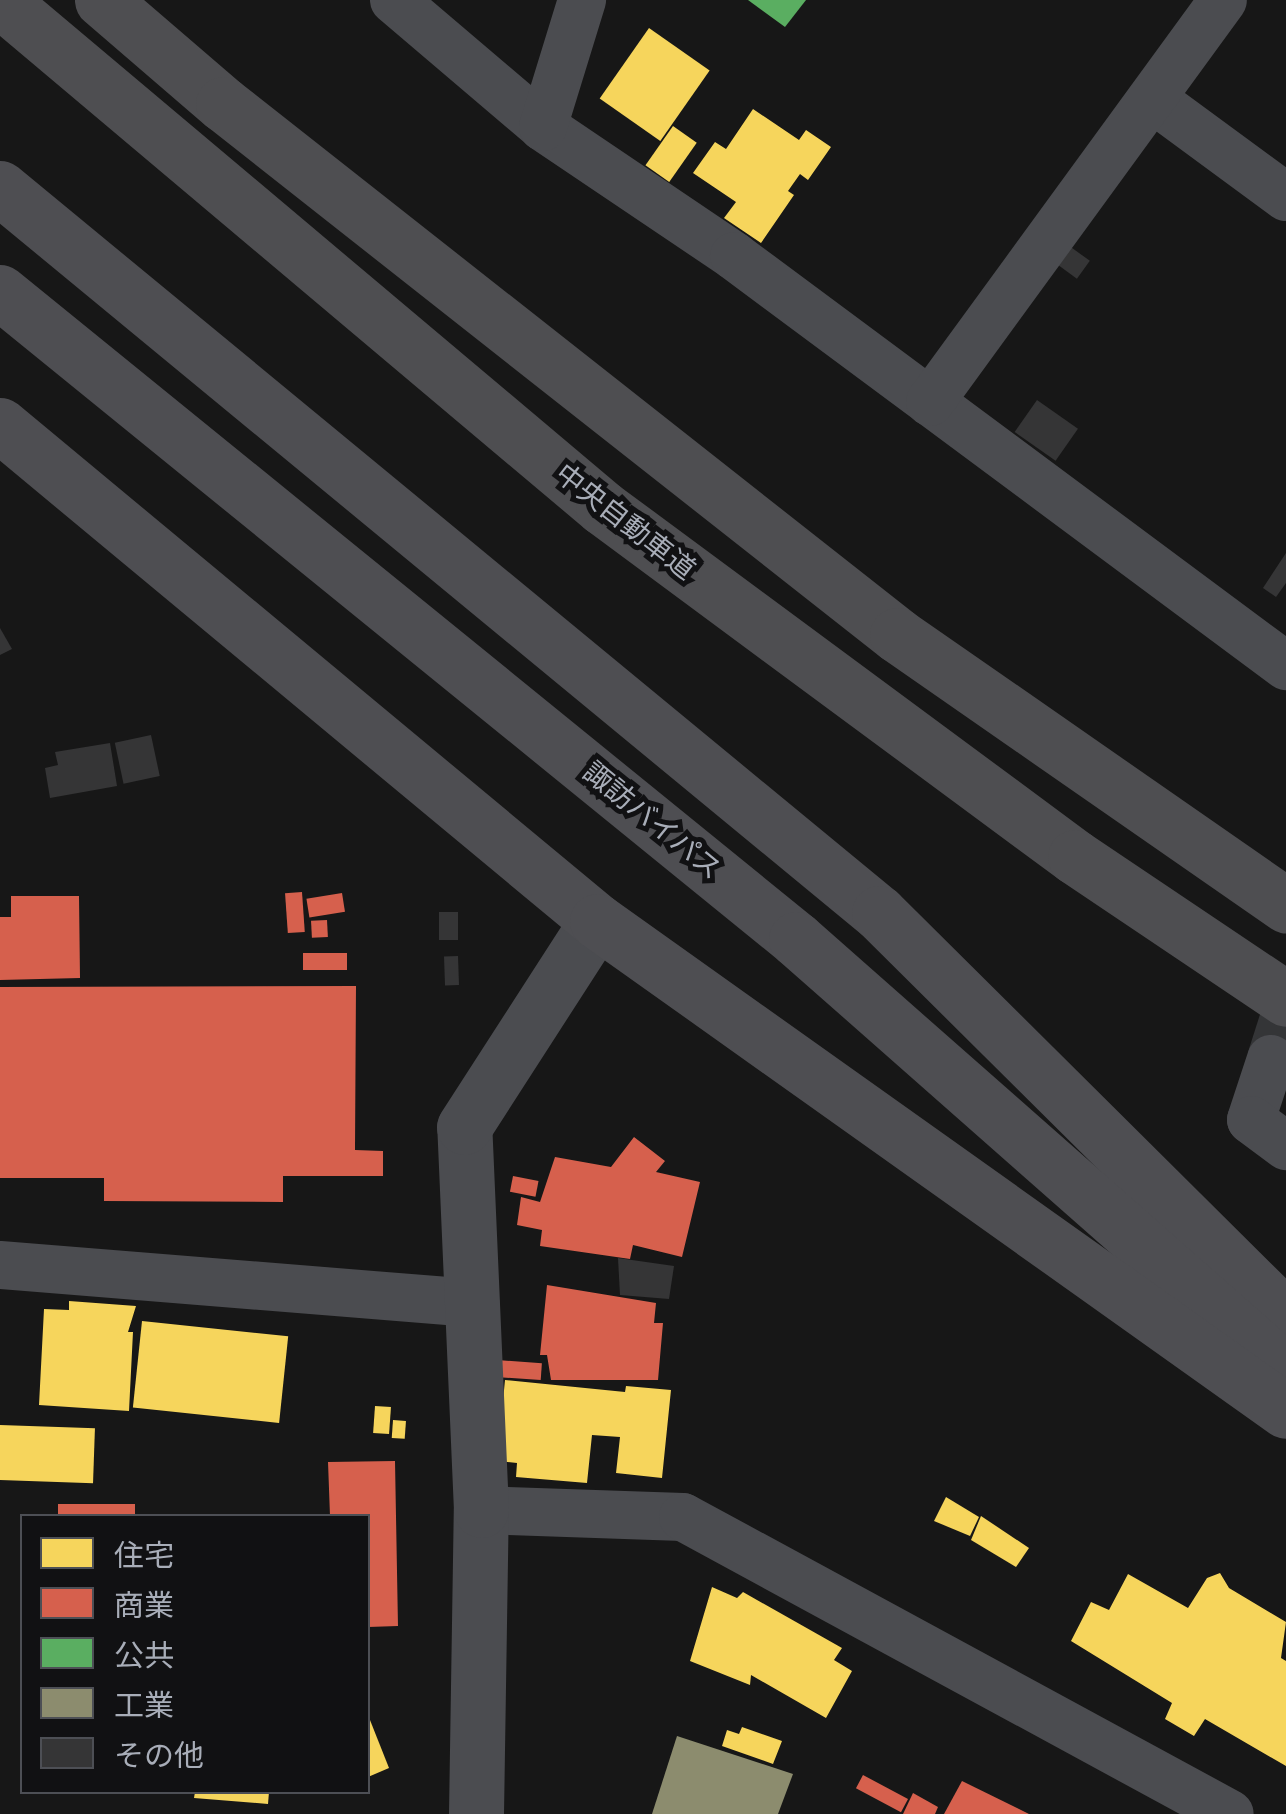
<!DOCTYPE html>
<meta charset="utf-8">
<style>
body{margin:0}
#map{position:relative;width:1286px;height:1814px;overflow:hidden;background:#171717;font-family:Karla,"Noto Sans JP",sans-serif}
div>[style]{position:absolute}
.homes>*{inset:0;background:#f6d55c;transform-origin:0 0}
.shops>*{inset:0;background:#d6604d;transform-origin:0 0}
.public>*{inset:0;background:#5aae61}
.industry>*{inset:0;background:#8c8c6e}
.building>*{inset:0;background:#353536;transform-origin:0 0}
.minor-tunnel>*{height:48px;margin-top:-24px;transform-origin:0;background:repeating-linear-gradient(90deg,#343537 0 48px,transparent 0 72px)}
.minor>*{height:48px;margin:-24px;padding:0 24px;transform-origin:24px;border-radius:24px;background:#4b4c50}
.tertiary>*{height:55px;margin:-27.5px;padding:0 27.5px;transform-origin:27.5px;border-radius:27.5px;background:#4b4c50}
.trunk>*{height:55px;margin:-27.5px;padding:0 27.5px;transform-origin:27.5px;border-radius:27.5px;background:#4e4e52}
.motorway>*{height:55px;margin:-27.5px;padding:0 27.5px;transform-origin:27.5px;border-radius:27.5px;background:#4e4e51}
span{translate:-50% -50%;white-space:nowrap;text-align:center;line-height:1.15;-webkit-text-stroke:10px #111113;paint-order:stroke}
.street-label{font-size:28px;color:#a8adb8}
.legend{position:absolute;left:20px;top:1514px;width:350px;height:280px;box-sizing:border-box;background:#111113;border:2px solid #4d4f55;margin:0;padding:12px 18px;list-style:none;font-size:30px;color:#a8adb8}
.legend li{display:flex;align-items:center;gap:20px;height:50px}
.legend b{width:50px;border:2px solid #4d4f55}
</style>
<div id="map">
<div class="homes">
<i style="left:649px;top:28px;width:74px;height:86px;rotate:35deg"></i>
<i style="clip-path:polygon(753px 109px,799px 140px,806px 130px,831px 147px,808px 180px,800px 174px,788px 191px,794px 195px,761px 243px,724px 218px,736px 202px,693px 173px,715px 142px,726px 149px)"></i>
<i style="left:673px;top:126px;width:29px;height:48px;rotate:35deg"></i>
<i style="clip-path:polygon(69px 1301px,136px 1306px,128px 1332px,133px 1332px,129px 1411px,39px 1405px,44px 1309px,69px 1310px)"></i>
<i style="left:142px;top:1321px;width:147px;height:87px;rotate:6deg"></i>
<i style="clip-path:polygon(505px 1380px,625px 1392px,626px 1386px,671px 1390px,662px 1478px,616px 1473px,620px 1437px,592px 1435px,587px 1483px,516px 1477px,517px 1463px,497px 1461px)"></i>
<i style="left:375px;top:1406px;width:16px;height:27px;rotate:4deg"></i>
<i style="left:393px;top:1420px;width:13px;height:18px;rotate:4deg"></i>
<i style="left:0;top:1425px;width:95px;height:55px;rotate:2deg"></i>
<i style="clip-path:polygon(946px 1497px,979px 1517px,970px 1536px,934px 1521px)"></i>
<i style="clip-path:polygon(981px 1516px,1029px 1548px,1016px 1567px,971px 1540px)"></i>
<i style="clip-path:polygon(1220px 1573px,1229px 1588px,1286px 1622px,1281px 1658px,1286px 1661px,1286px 1766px,1205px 1719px,1194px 1736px,1165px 1719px,1172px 1703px,1071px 1641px,1091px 1602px,1109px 1610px,1128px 1574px,1188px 1608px,1207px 1578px)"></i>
<i style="clip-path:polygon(712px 1587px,737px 1598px,743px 1592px,842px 1648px,834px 1660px,852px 1671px,826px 1718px,751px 1675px,750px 1685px,690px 1661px)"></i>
<i style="clip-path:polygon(368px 1715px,389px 1768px,368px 1777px)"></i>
<i style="clip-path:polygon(742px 1727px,782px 1741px,773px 1764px,722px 1746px,727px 1730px,739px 1734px)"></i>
<i style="clip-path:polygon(195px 1792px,269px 1792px,268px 1804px,194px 1798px)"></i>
</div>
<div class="shops">
<i style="left:302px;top:892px;width:40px;height:17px;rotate:86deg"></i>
<i style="left:342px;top:893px;width:19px;height:36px;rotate:81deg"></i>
<i style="clip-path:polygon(11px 896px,79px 896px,80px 978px,0 980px,0 917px,11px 917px)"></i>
<i style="left:327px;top:920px;width:17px;height:16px;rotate:87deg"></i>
<i style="left:347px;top:953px;width:17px;height:44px;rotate:90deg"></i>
<i style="clip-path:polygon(356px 986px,355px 1150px,383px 1151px,383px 1176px,283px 1176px,283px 1202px,104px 1201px,104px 1178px,0 1178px,0 987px)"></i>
<i style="clip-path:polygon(634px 1137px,665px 1161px,656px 1172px,700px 1182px,682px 1257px,633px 1245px,630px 1259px,540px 1246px,542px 1230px,517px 1225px,521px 1197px,540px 1202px,555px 1157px,611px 1167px)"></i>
<i style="left:513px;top:1176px;width:26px;height:16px;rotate:11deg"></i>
<i style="clip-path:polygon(547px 1285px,656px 1303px,654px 1323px,663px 1323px,658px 1380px,551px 1380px,547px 1355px,540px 1355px)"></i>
<i style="left:497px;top:1360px;width:45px;height:17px;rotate:4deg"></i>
<i style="clip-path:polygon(395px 1461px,398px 1626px,368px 1627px,368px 1516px,330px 1516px,328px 1462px)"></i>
<i style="left:58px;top:1504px;width:77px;height:12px"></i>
<i style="left:863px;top:1775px;width:51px;height:15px;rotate:28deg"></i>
<i style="clip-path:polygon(962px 1781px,1029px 1814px,944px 1814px)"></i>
<i style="clip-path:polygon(913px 1793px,938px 1807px,935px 1814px,903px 1814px)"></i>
</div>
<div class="public">
<i style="clip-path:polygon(748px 0,806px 0,785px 27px)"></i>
</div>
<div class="industry">
<i style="clip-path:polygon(677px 1736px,793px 1774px,778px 1814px,652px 1814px)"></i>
</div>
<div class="building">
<i style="left:1068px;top:245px;width:27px;height:22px;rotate:36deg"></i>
<i style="left:1037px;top:400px;width:50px;height:39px;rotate:35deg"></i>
<i style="clip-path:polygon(1286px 553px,1286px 583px,1276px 597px,1263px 588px)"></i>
<i style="clip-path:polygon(0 628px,12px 649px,0 655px)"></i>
<i style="left:151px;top:735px;width:42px;height:37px;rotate:78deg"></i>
<i style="clip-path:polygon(110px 743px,117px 786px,50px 798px,45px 768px,58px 765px,55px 752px)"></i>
<i style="left:458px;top:912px;width:28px;height:19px;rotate:90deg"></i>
<i style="left:458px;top:956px;width:29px;height:14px;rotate:88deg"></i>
<i style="clip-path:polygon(618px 1258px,674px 1266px,669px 1299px,620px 1295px)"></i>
</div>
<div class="minor-tunnel">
<i style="left:1271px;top:1059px;width:49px;rotate:-72.3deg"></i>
</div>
<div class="minor">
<i style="left:394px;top:0;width:196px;rotate:40.4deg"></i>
<i style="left:543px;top:127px;width:230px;rotate:34deg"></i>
<i style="left:734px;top:256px;width:688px;rotate:36.6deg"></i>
<i style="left:1154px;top:100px;width:164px;rotate:36.3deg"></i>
<i style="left:543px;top:127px;width:133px;rotate:-72.9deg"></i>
<i style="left:930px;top:402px;width:497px;rotate:-53.9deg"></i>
<i style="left:1271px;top:1059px;width:64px;rotate:108.2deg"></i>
<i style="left:1251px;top:1120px;width:44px;rotate:36.6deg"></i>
<i style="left:0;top:1265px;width:477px;rotate:4.6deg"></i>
<i style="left:481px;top:1510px;width:202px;rotate:2deg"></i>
<i style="left:683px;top:1517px;width:622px;rotate:28.5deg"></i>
</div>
<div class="tertiary">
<i style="left:476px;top:1814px;width:304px;rotate:-89.1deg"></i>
<i style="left:481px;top:1510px;width:383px;rotate:-92.5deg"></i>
<i style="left:464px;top:1127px;width:245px;rotate:-57.2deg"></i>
</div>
<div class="trunk">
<i style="left:0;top:188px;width:1139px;rotate:39.52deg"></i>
<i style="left:879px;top:913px;width:573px;rotate:44.79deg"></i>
<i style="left:0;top:292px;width:1026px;rotate:39.1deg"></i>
<i style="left:796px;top:939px;width:653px;rotate:41.4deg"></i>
<i style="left:0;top:425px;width:776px;rotate:39.72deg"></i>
<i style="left:597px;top:921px;width:845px;rotate:35.42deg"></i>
</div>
<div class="motorway">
<i style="left:0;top:0;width:788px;rotate:40.11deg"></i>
<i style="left:603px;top:508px;width:587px;rotate:36.48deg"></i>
<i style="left:1075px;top:857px;width:254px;rotate:33.9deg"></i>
<i style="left:102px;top:0;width:160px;rotate:40.7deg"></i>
<i style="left:223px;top:104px;width:858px;rotate:38.23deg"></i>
<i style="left:897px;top:635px;width:474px;rotate:34.8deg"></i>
</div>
<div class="street-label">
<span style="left:625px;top:522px;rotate:38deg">中央自動車道</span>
<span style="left:652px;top:821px;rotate:39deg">諏訪バイパス</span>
</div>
<ul class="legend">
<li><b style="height:28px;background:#f6d55c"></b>住宅</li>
<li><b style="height:28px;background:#d6604d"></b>商業</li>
<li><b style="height:28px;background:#5aae61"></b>公共</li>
<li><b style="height:28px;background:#8c8c6e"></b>工業</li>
<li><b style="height:28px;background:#353536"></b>その他</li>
</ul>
</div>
